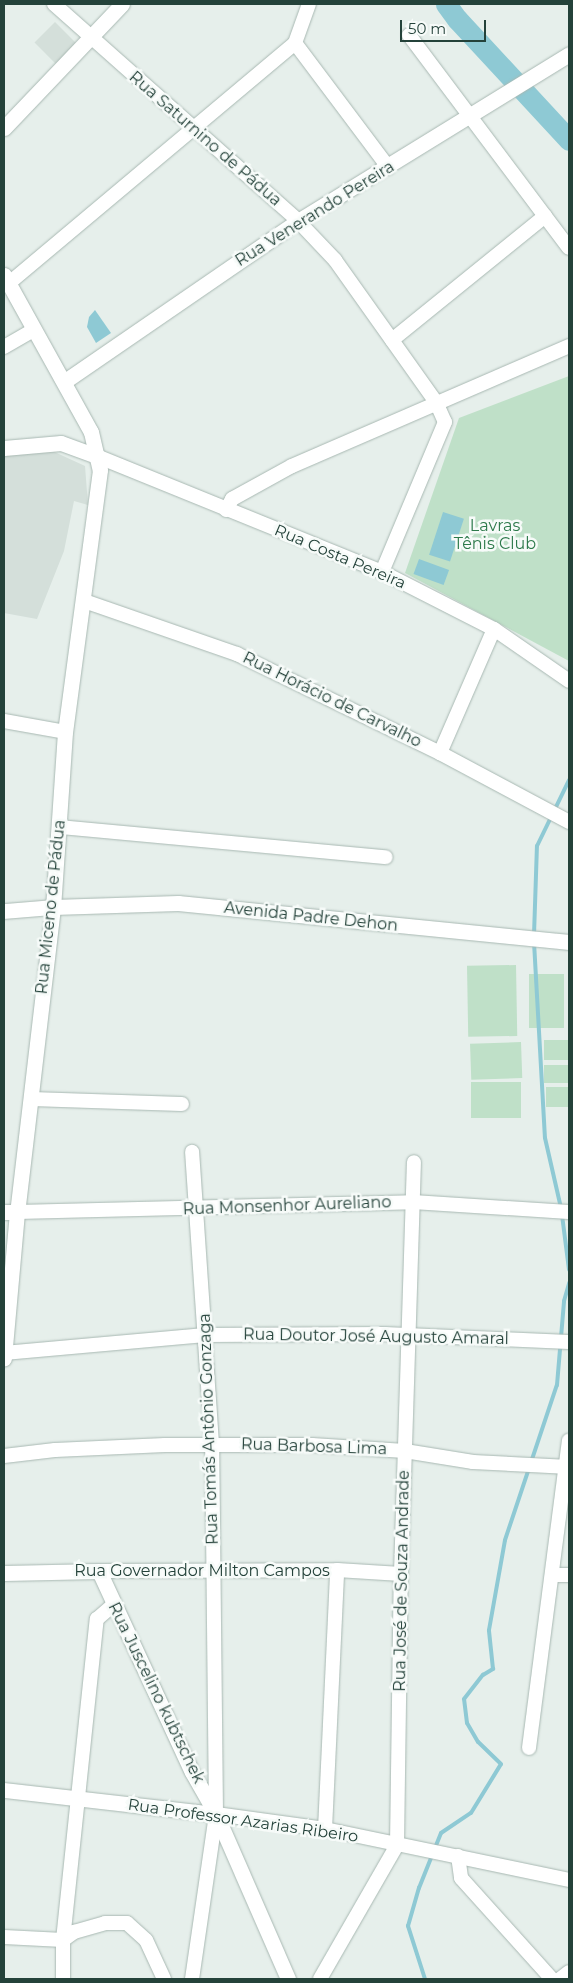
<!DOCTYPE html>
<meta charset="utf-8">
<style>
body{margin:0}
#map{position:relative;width:573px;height:1983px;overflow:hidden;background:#e6efeb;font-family:Montserrat,sans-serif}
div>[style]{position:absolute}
.built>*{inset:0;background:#d4dfda;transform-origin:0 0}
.green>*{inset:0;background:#bfe0c8;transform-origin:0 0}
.water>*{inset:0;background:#8ec9d4;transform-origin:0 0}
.stream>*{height:4px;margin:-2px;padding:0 2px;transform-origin:2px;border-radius:2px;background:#8ec9d4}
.river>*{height:21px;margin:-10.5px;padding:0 10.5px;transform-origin:10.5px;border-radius:10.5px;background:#8ec9d4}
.roads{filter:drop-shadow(0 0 1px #a8b8b2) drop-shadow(0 0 1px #a8b8b2)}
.minor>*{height:14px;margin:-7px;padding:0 7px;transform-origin:7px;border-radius:7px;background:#fff}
.tertiary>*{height:15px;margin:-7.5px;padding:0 7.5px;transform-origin:7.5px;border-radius:7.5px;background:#fff}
.secondary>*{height:15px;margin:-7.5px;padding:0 7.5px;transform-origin:7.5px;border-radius:7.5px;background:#fff}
span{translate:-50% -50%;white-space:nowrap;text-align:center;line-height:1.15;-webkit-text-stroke:5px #f7fbf9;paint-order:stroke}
.street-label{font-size:16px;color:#24423a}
.park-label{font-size:16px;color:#2d7a4b}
.frame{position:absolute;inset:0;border:5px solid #24423a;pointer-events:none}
.scale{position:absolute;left:400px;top:20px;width:86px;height:22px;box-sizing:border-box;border:2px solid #24423a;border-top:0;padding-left:6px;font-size:15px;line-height:18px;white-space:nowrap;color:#24423a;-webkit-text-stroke:4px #f7fbf9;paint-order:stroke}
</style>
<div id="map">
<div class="built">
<i style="left:55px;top:22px;width:30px;height:29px;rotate:45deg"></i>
<i style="clip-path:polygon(48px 449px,85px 466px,88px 505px,74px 501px,64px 551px,37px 619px,4px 613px,4px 455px)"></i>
</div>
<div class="green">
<i style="clip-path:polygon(569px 376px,569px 661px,405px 573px,459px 418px)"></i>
<i style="left:516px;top:965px;width:71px;height:49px;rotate:89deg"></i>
<i style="left:529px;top:974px;width:35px;height:54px"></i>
<i style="left:569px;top:1040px;width:20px;height:25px;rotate:90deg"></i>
<i style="left:521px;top:1042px;width:36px;height:51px;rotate:88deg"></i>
<i style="left:569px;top:1065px;width:18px;height:25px;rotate:90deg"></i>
<i style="left:471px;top:1082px;width:50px;height:36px"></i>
<i style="left:569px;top:1087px;width:20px;height:23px;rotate:90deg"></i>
</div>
<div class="water">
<i style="clip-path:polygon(95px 310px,111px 333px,96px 343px,87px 327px,89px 317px)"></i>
<i style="left:443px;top:512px;width:22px;height:45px;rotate:18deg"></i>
<i style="left:419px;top:559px;width:32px;height:16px;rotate:20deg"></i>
</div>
<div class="stream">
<i style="left:534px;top:935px;width:89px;rotate:-88.1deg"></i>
<i style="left:537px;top:846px;width:73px;rotate:-64.1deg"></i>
<i style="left:534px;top:942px;width:196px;rotate:86.8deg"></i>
<i style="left:545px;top:1138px;width:72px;rotate:77.1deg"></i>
<i style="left:562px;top:1215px;width:55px;rotate:82.7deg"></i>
<i style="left:425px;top:1979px;width:56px;rotate:-107.8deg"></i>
<i style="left:408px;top:1926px;width:40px;rotate:-74deg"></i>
<i style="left:419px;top:1888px;width:59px;rotate:-68.2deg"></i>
<i style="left:441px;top:1833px;width:36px;rotate:-34deg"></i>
<i style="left:471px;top:1813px;width:57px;rotate:-58.5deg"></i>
<i style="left:501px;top:1764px;width:32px;rotate:-136deg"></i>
<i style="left:478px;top:1742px;width:22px;rotate:-120deg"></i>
<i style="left:467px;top:1723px;width:24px;rotate:-97deg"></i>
<i style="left:464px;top:1699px;width:31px;rotate:-52deg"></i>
<i style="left:483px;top:1675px;width:12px;rotate:-31deg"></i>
<i style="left:493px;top:1669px;width:39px;rotate:-96deg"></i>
<i style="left:489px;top:1630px;width:91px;rotate:-79.9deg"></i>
<i style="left:505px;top:1540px;width:163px;rotate:-71.5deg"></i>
<i style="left:557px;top:1385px;width:84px;rotate:-85.2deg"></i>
<i style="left:564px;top:1301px;width:19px;rotate:-74deg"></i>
</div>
<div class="river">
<i style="left:446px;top:4px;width:19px;rotate:54deg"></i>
<i style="left:457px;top:19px;width:165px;rotate:47.2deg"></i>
</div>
<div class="roads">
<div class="minor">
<i style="left:54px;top:4px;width:327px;rotate:41.6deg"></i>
<i style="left:298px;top:221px;width:54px;rotate:46.5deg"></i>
<i style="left:335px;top:260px;width:174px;rotate:54.6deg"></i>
<i style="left:436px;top:402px;width:22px;rotate:66deg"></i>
<i style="left:445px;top:422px;width:163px;rotate:112.8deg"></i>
<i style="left:409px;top:35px;width:266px;rotate:53.1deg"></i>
<i style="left:295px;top:43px;width:156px;rotate:53.1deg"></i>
<i style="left:8px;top:284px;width:375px;rotate:-40deg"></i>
<i style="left:295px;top:43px;width:41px;rotate:-70.3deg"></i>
<i style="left:392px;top:340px;width:197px;rotate:-39deg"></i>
<i style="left:4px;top:347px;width:34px;rotate:-30deg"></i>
<i style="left:99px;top:457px;width:305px;rotate:22.1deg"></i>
<i style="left:382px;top:572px;width:126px;rotate:27deg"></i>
<i style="left:494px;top:629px;width:91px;rotate:34.7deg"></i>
<i style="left:226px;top:510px;width:13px;rotate:-61deg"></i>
<i style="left:232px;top:499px;width:68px;rotate:-28.8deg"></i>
<i style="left:292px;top:466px;width:302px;rotate:-23.4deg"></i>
<i style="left:84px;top:601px;width:162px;rotate:19.1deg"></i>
<i style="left:237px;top:654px;width:226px;rotate:26deg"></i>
<i style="left:440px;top:753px;width:146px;rotate:28.1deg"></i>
<i style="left:4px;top:721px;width:62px;rotate:10.2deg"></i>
<i style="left:440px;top:753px;width:135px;rotate:-66.5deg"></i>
<i style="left:60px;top:827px;width:327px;rotate:5.3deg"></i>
<i style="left:31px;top:1099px;width:151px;rotate:1.9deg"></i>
<i style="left:17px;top:1212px;width:396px;rotate:-1.4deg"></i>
<i style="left:413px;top:1202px;width:156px;rotate:3.7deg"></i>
<i style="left:4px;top:1353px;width:202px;rotate:-5.1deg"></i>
<i style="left:205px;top:1335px;width:179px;rotate:-0.3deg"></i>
<i style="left:384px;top:1334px;width:185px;rotate:2.5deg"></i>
<i style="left:4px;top:1456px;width:51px;rotate:-6.7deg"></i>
<i style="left:55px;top:1450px;width:110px;rotate:-2.6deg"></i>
<i style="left:165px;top:1445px;width:147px"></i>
<i style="left:312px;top:1445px;width:93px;rotate:3.7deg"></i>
<i style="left:405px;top:1451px;width:69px;rotate:9.2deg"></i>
<i style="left:473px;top:1462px;width:96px;rotate:3deg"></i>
<i style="left:99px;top:1571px;width:238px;rotate:-0.2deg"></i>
<i style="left:337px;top:1570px;width:64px;rotate:3.6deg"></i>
<i style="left:554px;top:1575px;width:15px"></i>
<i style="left:529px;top:1748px;width:310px;rotate:-82.6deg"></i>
<i style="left:216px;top:1814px;width:110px;rotate:7.8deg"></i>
<i style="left:325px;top:1829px;width:249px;rotate:11.8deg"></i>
<i style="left:325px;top:1829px;width:259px;rotate:-87.3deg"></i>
<i style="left:458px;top:1856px;width:22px;rotate:82deg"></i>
<i style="left:461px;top:1878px;width:136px;rotate:48deg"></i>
<i style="left:4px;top:1937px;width:59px;rotate:2.9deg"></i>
<i style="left:63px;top:1940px;width:14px;rotate:-36deg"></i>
<i style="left:74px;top:1932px;width:32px;rotate:-16deg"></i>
<i style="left:105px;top:1923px;width:22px"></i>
<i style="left:127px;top:1923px;width:25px;rotate:42deg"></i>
<i style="left:146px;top:1940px;width:43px;rotate:65.2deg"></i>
<i style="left:63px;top:1979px;width:39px;rotate:-90deg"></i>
<i style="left:63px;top:1940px;width:323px;rotate:-84deg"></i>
<i style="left:97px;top:1619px;width:21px;rotate:-41deg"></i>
<i style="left:192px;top:1979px;width:167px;rotate:-81.7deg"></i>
<i style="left:216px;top:1814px;width:370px;rotate:-90.6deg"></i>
<i style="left:212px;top:1444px;width:293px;rotate:-93.9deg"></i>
<i style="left:320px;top:1979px;width:155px;rotate:-60.1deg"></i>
<i style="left:397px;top:1845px;width:271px;rotate:-89.2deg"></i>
<i style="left:401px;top:1574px;width:412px;rotate:-88.2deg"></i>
<i style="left:560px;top:1979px;width:11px;rotate:-38deg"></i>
</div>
<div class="tertiary">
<i style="left:4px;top:448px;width:57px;rotate:-5deg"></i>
<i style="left:61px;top:443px;width:40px;rotate:20.2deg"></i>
<i style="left:4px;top:911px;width:49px;rotate:-4.7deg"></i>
<i style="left:4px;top:1212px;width:13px"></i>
</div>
<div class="secondary">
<i style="left:4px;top:128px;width:171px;rotate:-46.4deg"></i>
<i style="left:4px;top:275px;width:179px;rotate:61deg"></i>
<i style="left:91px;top:432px;width:39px;rotate:77deg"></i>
<i style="left:100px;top:470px;width:264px;rotate:97.6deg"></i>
<i style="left:65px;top:732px;width:175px;rotate:93.9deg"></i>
<i style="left:53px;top:907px;width:307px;rotate:96.7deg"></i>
<i style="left:17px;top:1212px;width:147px;rotate:95.1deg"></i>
<i style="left:65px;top:381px;width:283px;rotate:-34.5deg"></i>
<i style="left:298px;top:221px;width:318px;rotate:-31.6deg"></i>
<i style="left:53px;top:907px;width:125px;rotate:-1.8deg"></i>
<i style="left:178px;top:903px;width:393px;rotate:5.7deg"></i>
<i style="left:4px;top:1573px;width:95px;rotate:-1.2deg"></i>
<i style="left:99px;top:1571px;width:221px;rotate:65.2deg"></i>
<i style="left:192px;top:1772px;width:48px;rotate:60.3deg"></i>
<i style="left:216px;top:1814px;width:180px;rotate:66.4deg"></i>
<i style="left:4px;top:1790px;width:213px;rotate:6.5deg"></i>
</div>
</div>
<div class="street-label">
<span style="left:205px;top:139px;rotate:41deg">Rua Saturnino de Pádua</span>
<span style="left:315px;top:214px;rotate:-32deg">Rua Venerando Pereira</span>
<span style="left:340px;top:557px;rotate:23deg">Rua Costa Pereira</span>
<span style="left:332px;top:700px;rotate:26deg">Rua Horácio de Carvalho</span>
<span style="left:51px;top:907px;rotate:-84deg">Rua Miceno de Pádua</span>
<span style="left:311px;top:917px;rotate:6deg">Avenida Padre Dehon</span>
<span style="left:287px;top:1206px;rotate:-2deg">Rua Monsenhor Aureliano</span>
<span style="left:376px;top:1337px;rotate:1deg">Rua Doutor José Augusto Amaral</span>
<span style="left:209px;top:1429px;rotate:-92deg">Rua Tomás Antônio Gonzaga</span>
<span style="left:314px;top:1447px;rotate:2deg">Rua Barbosa Lima</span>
<span style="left:202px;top:1571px">Rua Governador Milton Campos</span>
<span style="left:402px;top:1581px;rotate:-89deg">Rua José de Souza Andrade</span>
<span style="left:156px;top:1693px;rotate:64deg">Rua Juscelino kubtschek</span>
<span style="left:243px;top:1821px;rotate:8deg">Rua Professor Azarias Ribeiro</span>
</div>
<div class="park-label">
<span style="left:495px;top:535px">Lavras<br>Tênis Club</span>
</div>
<div class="frame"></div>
<div class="scale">50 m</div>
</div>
